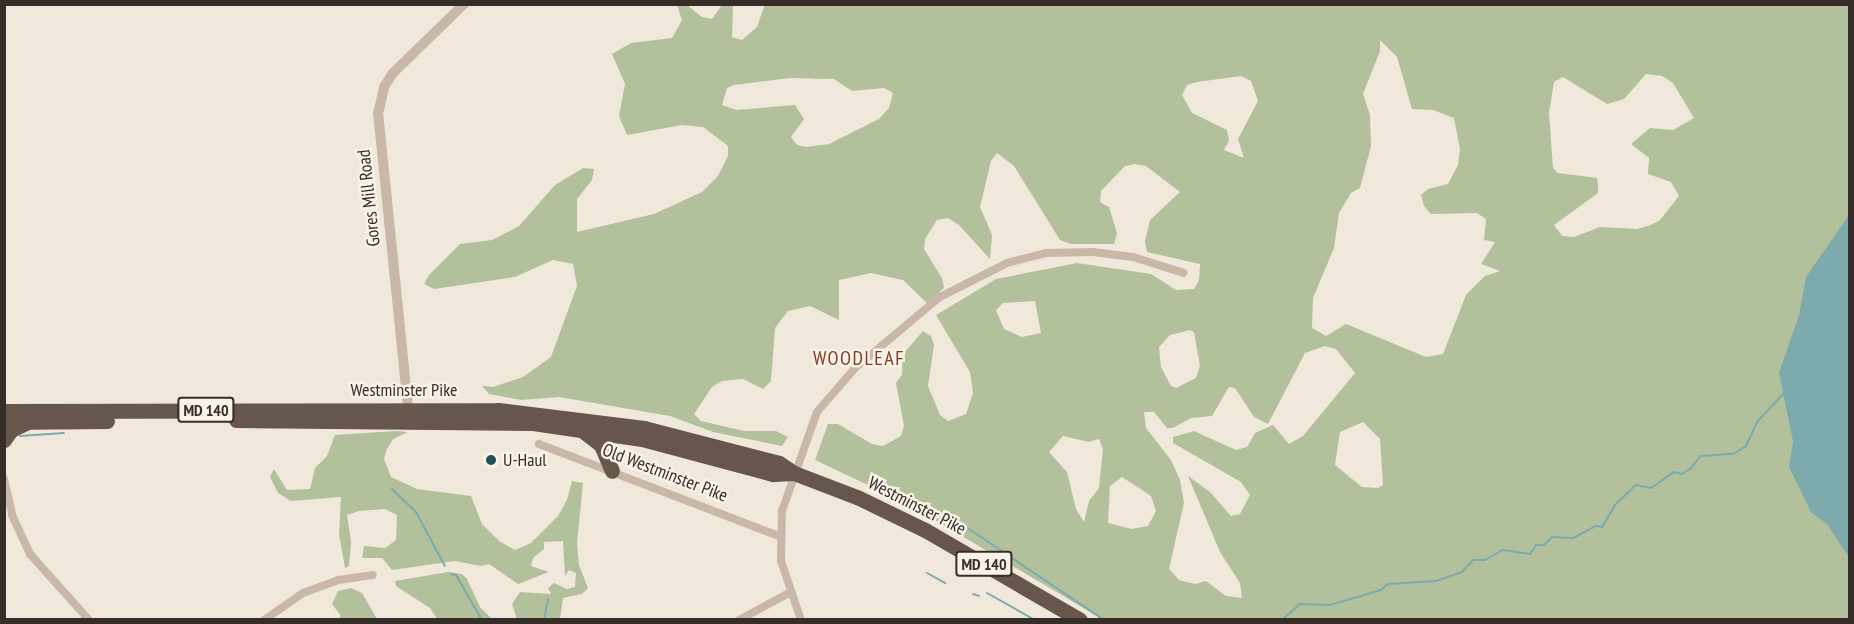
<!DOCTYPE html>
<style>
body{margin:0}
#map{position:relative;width:1854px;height:624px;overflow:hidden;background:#f1e8dc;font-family:"PT Sans Narrow",sans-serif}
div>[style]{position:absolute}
.green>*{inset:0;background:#b3c09c}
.water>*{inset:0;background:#7caaad}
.stream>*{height:2px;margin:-1px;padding:0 1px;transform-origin:1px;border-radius:1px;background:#7caaad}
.minor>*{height:8px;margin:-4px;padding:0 4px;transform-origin:4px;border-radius:4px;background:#c9b8a8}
.tertiary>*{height:10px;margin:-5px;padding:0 5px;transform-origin:5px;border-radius:5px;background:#c9b8a8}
.trunk>*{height:15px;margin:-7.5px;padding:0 7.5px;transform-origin:7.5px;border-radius:7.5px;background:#66564c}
.dots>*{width:16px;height:16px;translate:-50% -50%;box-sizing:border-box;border:3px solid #f9f2e8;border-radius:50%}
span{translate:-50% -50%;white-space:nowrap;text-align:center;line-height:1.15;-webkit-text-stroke:5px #f9f2e8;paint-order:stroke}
.shield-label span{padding:2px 4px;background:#f9f2e8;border:2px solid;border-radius:4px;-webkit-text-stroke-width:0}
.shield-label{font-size:16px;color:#362d28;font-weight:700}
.street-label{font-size:18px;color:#362d28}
.poi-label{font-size:18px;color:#362d28}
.left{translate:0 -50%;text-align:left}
.neighbourhood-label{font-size:20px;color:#823d24;letter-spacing:1.5px}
.frame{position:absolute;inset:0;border:6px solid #362d28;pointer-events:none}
</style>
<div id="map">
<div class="green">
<i style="clip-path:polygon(evenodd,765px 4px,1849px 5px,1849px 619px,1102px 619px,908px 504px,815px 460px,828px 424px,838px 424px,872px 444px,883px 446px,901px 436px,904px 426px,896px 383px,902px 375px,903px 354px,923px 331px,931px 336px,934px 345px,928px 386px,940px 415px,948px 421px,966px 414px,973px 393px,970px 372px,936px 315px,996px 279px,1077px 263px,1151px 274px,1176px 290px,1194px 289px,1199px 280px,1200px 264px,1147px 252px,1145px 241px,1150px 220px,1180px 192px,1146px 166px,1135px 164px,1125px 166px,1101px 191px,1100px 202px,1109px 207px,1117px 233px,1114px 244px,1071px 244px,1060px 240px,1014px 166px,997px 153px,991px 161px,980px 207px,992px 235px,990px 259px,959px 225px,948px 218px,937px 220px,925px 239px,924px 249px,942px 278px,944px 288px,927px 303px,903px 280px,871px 273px,839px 280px,839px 320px,810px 306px,788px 311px,775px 328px,771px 381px,763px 389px,743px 379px,722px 381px,712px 387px,694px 414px,701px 421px,744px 431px,776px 431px,788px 437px,782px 446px,713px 432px,670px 416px,559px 397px,521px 400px,489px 394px,482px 386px,493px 387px,523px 377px,551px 357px,577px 286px,573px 264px,553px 260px,515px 277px,434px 289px,424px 284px,429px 275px,460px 244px,492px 240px,519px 226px,555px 185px,583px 168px,594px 169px,592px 180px,577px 199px,577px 232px,654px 214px,702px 192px,718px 176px,728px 156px,728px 146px,703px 127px,682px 125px,627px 135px,619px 116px,625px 84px,612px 54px,631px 43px,672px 38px,682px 20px,677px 5px,687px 5px,702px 17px,712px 19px,722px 5px,733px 5px,732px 37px,742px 40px,757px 27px,765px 4px,1380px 40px,1397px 57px,1412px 109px,1433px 110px,1454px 118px,1460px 149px,1458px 165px,1448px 184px,1428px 189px,1421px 195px,1424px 206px,1431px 214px,1477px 213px,1486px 219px,1484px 240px,1495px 242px,1481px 264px,1500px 271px,1485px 276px,1466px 295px,1443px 354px,1426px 357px,1346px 324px,1326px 336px,1312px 328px,1313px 298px,1334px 248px,1339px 213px,1351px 193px,1360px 188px,1371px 146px,1370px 115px,1363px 94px,1380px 51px,1380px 40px,765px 4px,1646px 74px,1662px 76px,1673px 83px,1694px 118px,1673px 130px,1650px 128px,1631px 144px,1649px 158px,1648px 174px,1671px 182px,1679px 196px,1660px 220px,1651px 225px,1637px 229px,1600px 227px,1574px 237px,1562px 236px,1554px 225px,1598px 193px,1598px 184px,1597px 178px,1558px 173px,1553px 168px,1549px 113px,1554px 82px,1563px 77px,1607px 104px,1624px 99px,1646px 74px,765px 4px,1241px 76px,1251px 81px,1258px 101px,1238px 139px,1244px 158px,1224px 150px,1229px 140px,1227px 130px,1192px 113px,1182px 95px,1187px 85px,1197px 82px,1241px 76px,765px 4px,790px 78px,834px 79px,852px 91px,884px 88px,893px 93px,889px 108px,879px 119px,829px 144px,806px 147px,797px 145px,791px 137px,804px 119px,795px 105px,736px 110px,722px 105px,727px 88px,734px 85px,790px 78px,765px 4px,1035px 301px,1041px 333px,1022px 337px,1004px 329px,996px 310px,1003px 303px,1035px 301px,765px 4px,1190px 330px,1194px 332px,1200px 366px,1196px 378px,1176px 388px,1171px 386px,1161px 367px,1159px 347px,1170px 335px,1190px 330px,765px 4px,1325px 346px,1336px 349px,1355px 373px,1303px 436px,1289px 444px,1273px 425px,1255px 433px,1247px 447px,1236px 450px,1194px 431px,1173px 437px,1173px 443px,1241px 482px,1250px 495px,1240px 514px,1231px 516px,1210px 492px,1188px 476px,1220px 552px,1240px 583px,1242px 598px,1226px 596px,1206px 581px,1195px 584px,1179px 580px,1169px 569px,1184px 503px,1180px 480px,1171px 460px,1146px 428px,1144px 412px,1154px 412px,1167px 428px,1173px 428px,1191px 418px,1212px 416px,1229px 387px,1235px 388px,1254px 417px,1268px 424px,1305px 353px,1325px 346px,765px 4px,1363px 422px,1380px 439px,1383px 485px,1378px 488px,1362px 487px,1335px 465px,1340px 432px,1363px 422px,765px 4px,1063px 436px,1089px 442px,1099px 439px,1103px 449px,1099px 488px,1089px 501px,1084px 522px,1076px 509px,1067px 472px,1049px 452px,1063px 436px,765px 4px,1122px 477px,1151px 496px,1156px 511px,1148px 526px,1132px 529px,1108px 523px,1110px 486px,1122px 477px)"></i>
<i style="clip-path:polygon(396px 431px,408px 432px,393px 439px,387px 449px,384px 459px,391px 477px,417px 489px,471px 496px,482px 524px,499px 541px,515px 550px,531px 543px,558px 516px,567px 500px,572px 481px,583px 483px,577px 543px,579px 565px,588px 588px,582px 594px,563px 598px,560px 619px,517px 619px,512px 604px,520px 592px,551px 594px,548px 588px,554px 583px,567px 589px,575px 587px,576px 573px,569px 570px,565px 576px,563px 541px,544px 542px,544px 549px,533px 558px,531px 566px,549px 572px,518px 584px,489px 564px,481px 566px,455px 561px,392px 570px,382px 558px,362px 558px,364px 546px,385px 548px,396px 540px,397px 515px,385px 509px,359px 511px,347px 515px,351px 541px,349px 566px,345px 568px,339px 535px,341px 497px,291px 501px,278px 493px,270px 477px,274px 469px,287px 490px,310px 489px,315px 468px,327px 456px,335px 435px)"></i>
<i style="clip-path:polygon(448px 572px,462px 574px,467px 579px,480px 607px,492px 619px,437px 619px,430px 608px,396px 586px,395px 581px)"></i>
<i style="clip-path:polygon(351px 588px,362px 593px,377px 619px,339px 619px,341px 616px,332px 604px,338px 591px)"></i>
</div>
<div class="water">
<i style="clip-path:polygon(1849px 215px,1849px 557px,1827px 524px,1811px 512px,1789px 467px,1793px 441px,1779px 373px,1799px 315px,1806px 277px)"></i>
</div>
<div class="stream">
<i style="left:20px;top:436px;width:44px;rotate:-3.9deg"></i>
<i style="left:392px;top:489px;width:33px;rotate:44deg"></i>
<i style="left:416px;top:512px;width:61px;rotate:61.8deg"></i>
<i style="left:969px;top:529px;width:163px;rotate:34deg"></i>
<i style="left:927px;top:573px;width:21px;rotate:29deg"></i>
<i style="left:451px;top:574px;width:5px;rotate:11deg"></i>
<i style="left:456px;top:575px;width:52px;rotate:60deg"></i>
<i style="left:987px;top:593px;width:55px;rotate:29.4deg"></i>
<i style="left:973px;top:594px;width:6px;rotate:18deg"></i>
<i style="left:544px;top:620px;width:21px;rotate:-79deg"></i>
<i style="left:1282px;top:620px;width:24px;rotate:-42deg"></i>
<i style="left:1300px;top:604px;width:30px;rotate:2deg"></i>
<i style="left:1330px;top:605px;width:53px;rotate:-16.4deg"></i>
<i style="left:1381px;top:590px;width:9px;rotate:-41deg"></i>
<i style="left:1388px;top:584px;width:48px;rotate:-3.6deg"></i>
<i style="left:1436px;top:581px;width:28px;rotate:-19deg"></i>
<i style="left:1462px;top:572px;width:16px;rotate:-47deg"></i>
<i style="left:1473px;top:560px;width:12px"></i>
<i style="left:1485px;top:560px;width:20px;rotate:-30deg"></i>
<i style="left:1502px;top:550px;width:28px;rotate:8deg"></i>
<i style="left:1530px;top:554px;width:11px;rotate:-56deg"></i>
<i style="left:1536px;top:545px;width:8px"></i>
<i style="left:1544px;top:545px;width:11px;rotate:-45deg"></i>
<i style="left:1552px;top:537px;width:21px;rotate:3deg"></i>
<i style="left:1573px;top:538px;width:26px;rotate:-28deg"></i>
<i style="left:1596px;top:526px;width:6px;rotate:9deg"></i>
<i style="left:1602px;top:527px;width:26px;rotate:-59deg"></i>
<i style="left:1615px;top:505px;width:29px;rotate:-44deg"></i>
<i style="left:1636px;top:485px;width:15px;rotate:11deg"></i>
<i style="left:1651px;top:488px;width:28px;rotate:-35deg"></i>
<i style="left:1674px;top:472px;width:8px;rotate:14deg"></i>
<i style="left:1682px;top:474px;width:9px;rotate:-32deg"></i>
<i style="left:1690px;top:469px;width:17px;rotate:-50deg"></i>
<i style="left:1701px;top:456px;width:32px;rotate:-4deg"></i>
<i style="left:1733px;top:454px;width:15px;rotate:-32deg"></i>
<i style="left:1746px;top:446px;width:26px;rotate:-65deg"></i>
<i style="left:1757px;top:422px;width:41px;rotate:-47deg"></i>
</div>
<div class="minor">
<i style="left:539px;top:444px;width:257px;rotate:21deg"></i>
<i style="left:4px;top:479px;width:37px;rotate:77deg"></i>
<i style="left:12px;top:515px;width:43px;rotate:65.2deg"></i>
<i style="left:30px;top:554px;width:89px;rotate:48.2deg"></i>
<i style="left:264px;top:620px;width:47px;rotate:-34.7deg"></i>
<i style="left:303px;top:593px;width:37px;rotate:-20deg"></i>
<i style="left:338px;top:580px;width:35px;rotate:-8deg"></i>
<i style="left:739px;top:620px;width:57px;rotate:-28.4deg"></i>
<i style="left:801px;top:620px;width:62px;rotate:-108.7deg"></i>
<i style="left:781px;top:561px;width:50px;rotate:-88.9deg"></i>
<i style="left:782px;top:511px;width:105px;rotate:-70.5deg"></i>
<i style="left:817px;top:412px;width:58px;rotate:-49.2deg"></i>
<i style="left:855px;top:368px;width:111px;rotate:-39.9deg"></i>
<i style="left:940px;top:297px;width:75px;rotate:-26.9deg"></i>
<i style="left:1007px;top:263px;width:40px;rotate:-14.4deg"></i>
<i style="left:1046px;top:253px;width:47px;rotate:-1.2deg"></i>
<i style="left:1093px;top:252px;width:40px;rotate:7.1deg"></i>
<i style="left:1133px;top:257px;width:53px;rotate:17.4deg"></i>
</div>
<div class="tertiary">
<i style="left:409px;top:417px;width:305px;rotate:-95.8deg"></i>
<i style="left:378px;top:114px;width:28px;rotate:-77deg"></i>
<i style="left:384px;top:87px;width:15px;rotate:-58deg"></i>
<i style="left:392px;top:74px;width:100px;rotate:-44.2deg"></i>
</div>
<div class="trunk">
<i style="left:4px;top:411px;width:494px;rotate:-0.1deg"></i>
<i style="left:498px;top:410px;width:147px;rotate:7deg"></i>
<i style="left:644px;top:428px;width:139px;rotate:14.5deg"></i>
<i style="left:779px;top:463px;width:18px;rotate:34deg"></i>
<i style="left:794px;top:473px;width:67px;rotate:20.9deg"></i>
<i style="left:857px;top:497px;width:76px;rotate:25.9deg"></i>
<i style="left:925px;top:530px;width:179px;rotate:30.1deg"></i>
<i style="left:236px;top:420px;width:297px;rotate:0.6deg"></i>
<i style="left:533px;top:423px;width:110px;rotate:8.4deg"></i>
<i style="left:642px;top:439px;width:136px;rotate:15deg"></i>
<i style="left:773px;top:474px;width:21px;rotate:-3deg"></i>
<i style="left:4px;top:422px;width:103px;rotate:-0.6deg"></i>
<i style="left:583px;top:431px;width:23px;rotate:38deg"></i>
<i style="left:601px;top:445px;width:28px;rotate:67deg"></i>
<i style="left:4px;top:440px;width:12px;rotate:-55deg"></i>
<i style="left:11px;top:430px;width:17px;rotate:-25deg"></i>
</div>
<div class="dots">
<i style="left:491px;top:460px;background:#1f5156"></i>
</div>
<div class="shield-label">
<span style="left:206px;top:410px">MD 140</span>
<span style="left:984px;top:564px">MD 140</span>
</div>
<div class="street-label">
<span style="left:369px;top:198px;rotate:-96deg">Gores Mill Road</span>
<span style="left:404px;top:390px">Westminster Pike</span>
<span style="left:665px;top:473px;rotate:21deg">Old Westminster Pike</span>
<span style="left:917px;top:506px;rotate:27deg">Westminster Pike</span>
</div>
<div class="poi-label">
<span class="left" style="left:503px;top:460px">U-Haul</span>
</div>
<div class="neighbourhood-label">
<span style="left:859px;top:358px">WOODLEAF</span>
</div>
<div class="frame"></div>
</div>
